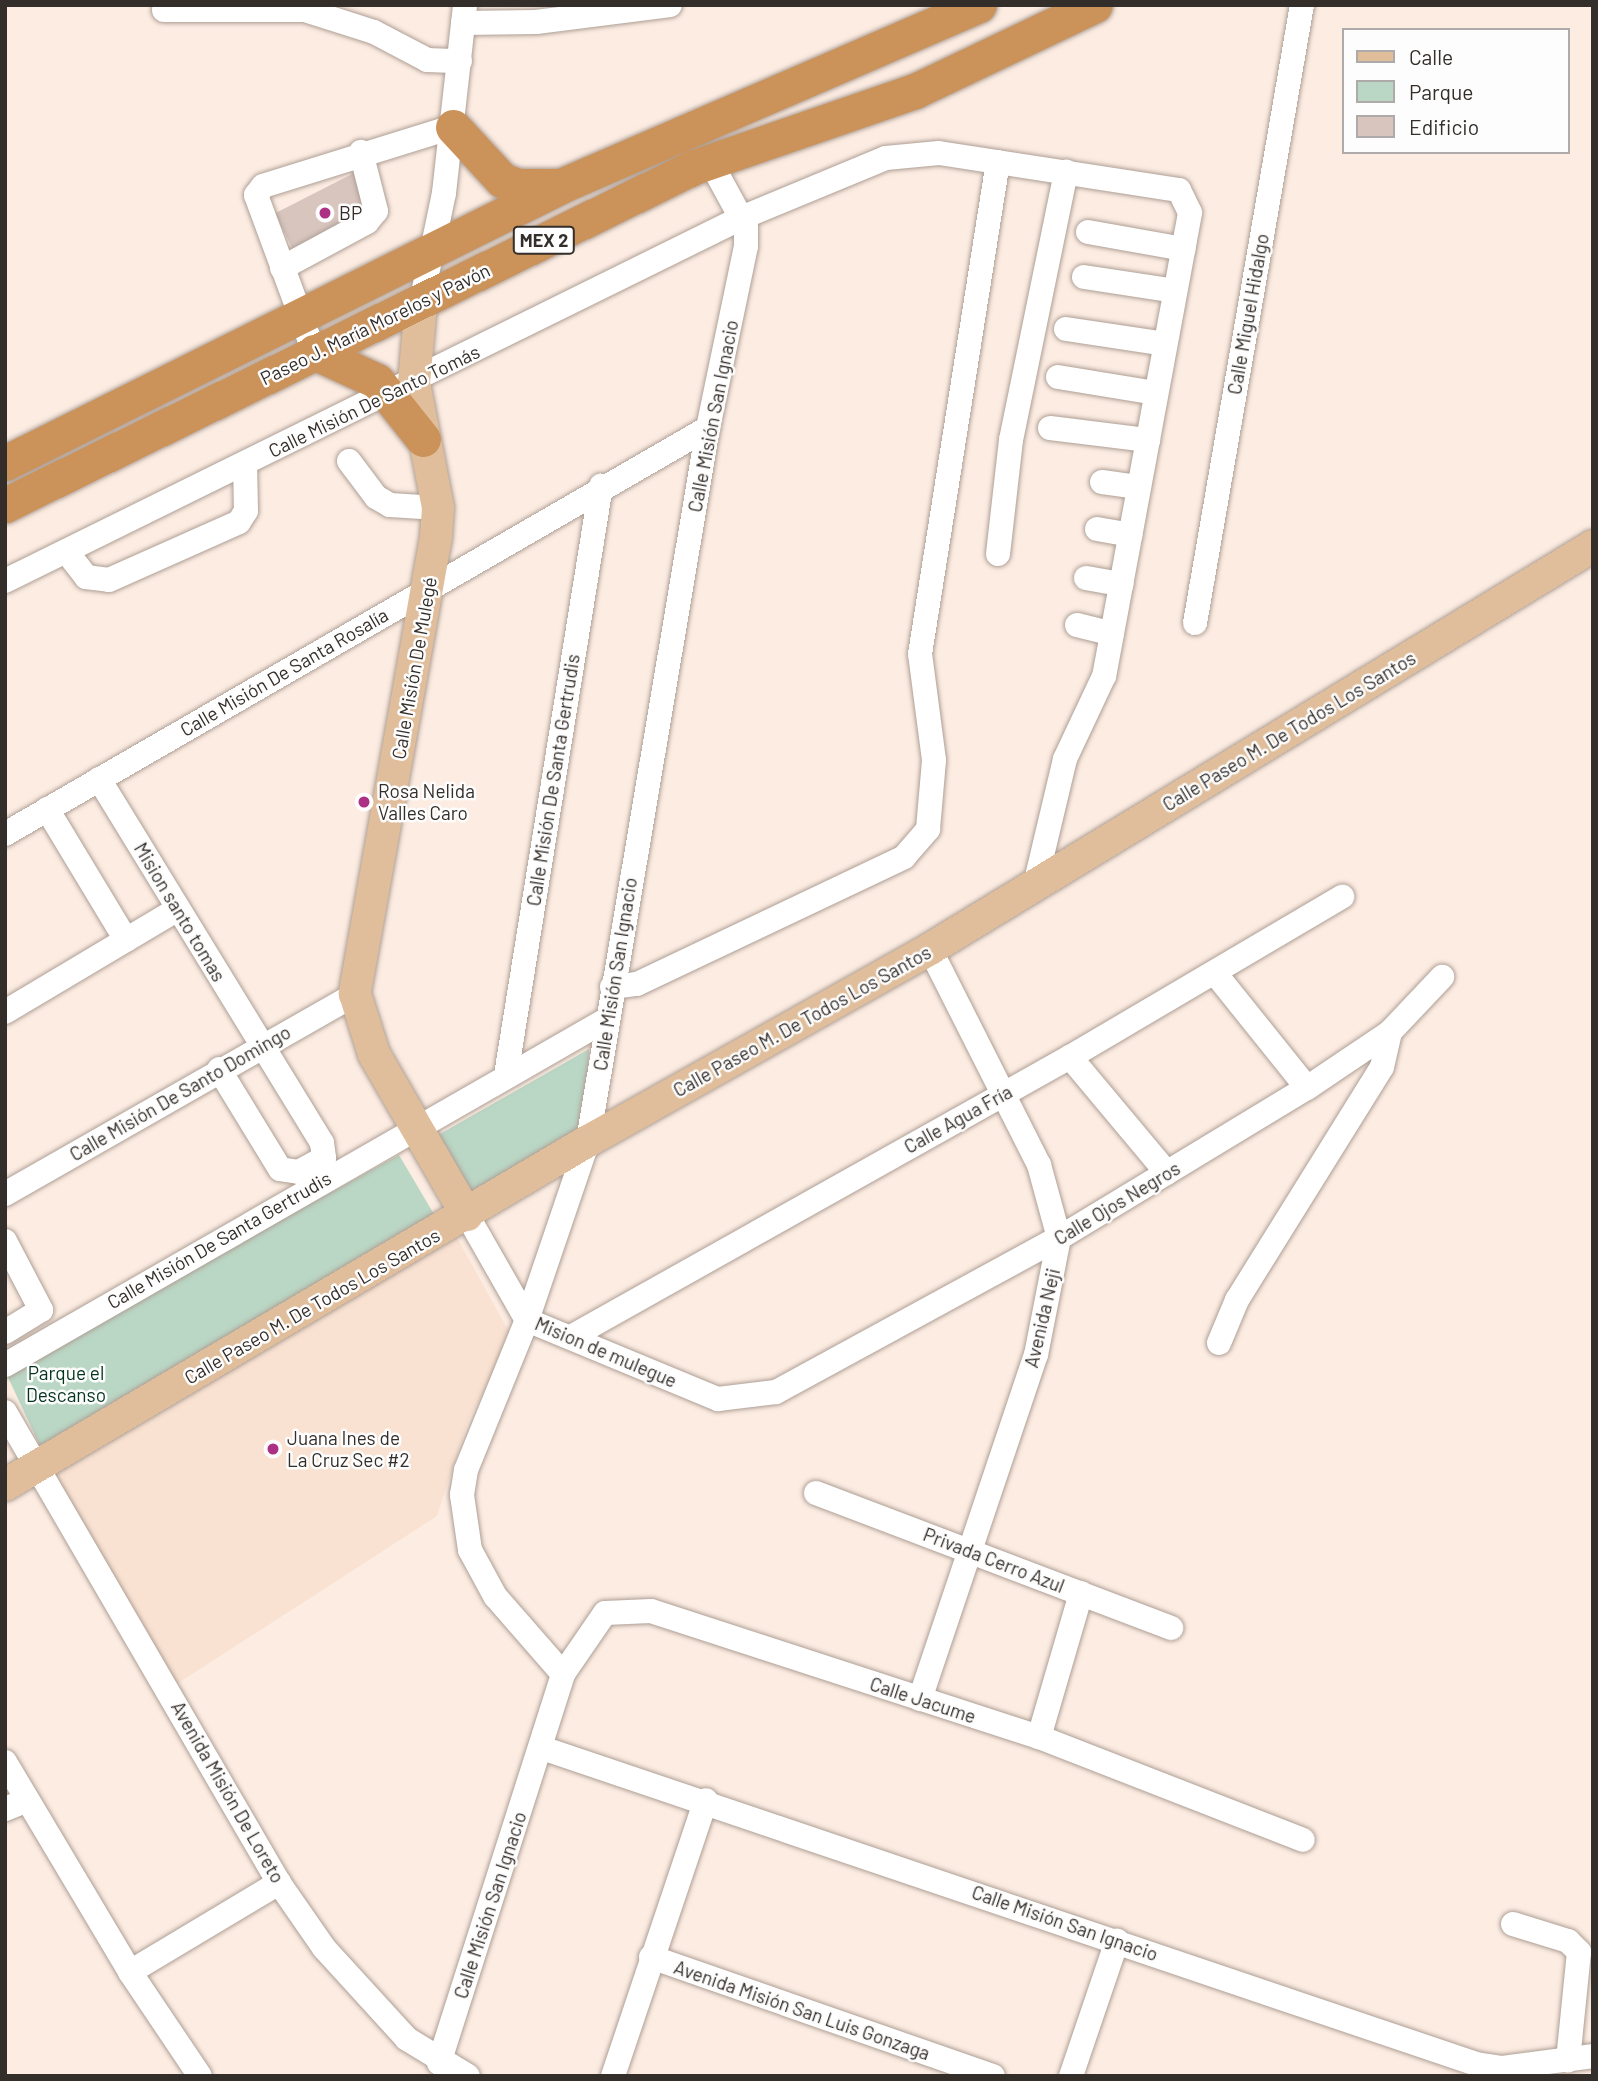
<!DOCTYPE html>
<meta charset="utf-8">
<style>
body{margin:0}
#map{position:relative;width:1598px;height:2081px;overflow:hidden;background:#fcece2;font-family:Barlow,sans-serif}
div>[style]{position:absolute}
.built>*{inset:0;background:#f9e2d2}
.green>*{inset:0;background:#bad6c4}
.building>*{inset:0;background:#d7c5be;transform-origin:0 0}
.roads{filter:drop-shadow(0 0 2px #ae9f95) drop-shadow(0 0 2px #ae9f95)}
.minor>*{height:24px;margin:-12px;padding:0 12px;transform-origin:12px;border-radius:12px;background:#fff}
.major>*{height:32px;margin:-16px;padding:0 16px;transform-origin:16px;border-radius:16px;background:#e0be9b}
.highway>*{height:35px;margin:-17.5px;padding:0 17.5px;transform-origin:17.5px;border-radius:17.5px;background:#cb9259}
.dots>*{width:19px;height:19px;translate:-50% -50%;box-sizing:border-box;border:4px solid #fdfdfd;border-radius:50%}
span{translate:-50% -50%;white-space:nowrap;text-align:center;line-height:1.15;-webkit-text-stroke:5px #fdfdfd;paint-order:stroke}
.shield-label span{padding:2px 5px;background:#fdfdfd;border:2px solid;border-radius:5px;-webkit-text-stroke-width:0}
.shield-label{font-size:18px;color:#342e2a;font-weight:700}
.poi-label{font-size:19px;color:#342e2a}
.left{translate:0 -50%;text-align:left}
.street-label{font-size:19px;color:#342e2a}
.park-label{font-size:19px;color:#05341e}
.frame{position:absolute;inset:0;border:7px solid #342e2a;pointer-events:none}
.legend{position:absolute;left:1342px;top:28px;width:228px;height:126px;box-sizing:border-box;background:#fdfdfd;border:2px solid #adaaa9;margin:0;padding:9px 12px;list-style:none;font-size:21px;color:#342e2a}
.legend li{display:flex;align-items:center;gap:14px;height:35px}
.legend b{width:35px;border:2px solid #adaaa9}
</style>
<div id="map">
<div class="built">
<i style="clip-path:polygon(455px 1234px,512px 1337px,468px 1421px,437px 1516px,169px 1689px,39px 1477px)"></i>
</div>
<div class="green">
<i style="clip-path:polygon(589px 1049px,586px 1129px,458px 1206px,426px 1142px)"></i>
<i style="clip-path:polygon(399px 1155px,435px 1216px,41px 1448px,5px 1371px)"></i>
</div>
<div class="building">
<i style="left:354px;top:173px;width:45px;height:89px;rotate:63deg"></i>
</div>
<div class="roads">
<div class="minor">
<i style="left:164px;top:10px;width:141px"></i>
<i style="left:305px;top:10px;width:72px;rotate:17.7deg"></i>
<i style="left:374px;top:32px;width:60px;rotate:27.8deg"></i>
<i style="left:427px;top:60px;width:33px;rotate:2deg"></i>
<i style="left:463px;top:23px;width:73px;rotate:-0.8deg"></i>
<i style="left:536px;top:22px;width:135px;rotate:-7.2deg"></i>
<i style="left:1088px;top:232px;width:97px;rotate:10.1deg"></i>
<i style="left:282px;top:268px;width:97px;rotate:-28.4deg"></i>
<i style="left:367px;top:222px;width:14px;rotate:-51deg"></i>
<i style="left:376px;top:211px;width:61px;rotate:-104.3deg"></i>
<i style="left:1084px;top:277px;width:92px;rotate:8.7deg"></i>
<i style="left:421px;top:303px;width:112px;rotate:-78.2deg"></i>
<i style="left:444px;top:193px;width:189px;rotate:-83.6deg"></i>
<i style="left:1066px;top:329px;width:100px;rotate:8.6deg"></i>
<i style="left:314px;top:352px;width:167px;rotate:-110.3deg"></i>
<i style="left:256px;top:195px;width:11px;rotate:-52deg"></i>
<i style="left:263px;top:186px;width:199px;rotate:-17.3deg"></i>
<i style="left:1058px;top:377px;width:99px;rotate:9.3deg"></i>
<i style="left:1050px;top:428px;width:99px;rotate:7deg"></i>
<i style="left:349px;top:461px;width:45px;rotate:53.1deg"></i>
<i style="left:376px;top:497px;width:16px;rotate:30deg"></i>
<i style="left:390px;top:505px;width:48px;rotate:3.6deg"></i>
<i style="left:1102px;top:482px;width:37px;rotate:8deg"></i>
<i style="left:1097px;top:529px;width:34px;rotate:10deg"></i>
<i style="left:66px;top:551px;width:33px;rotate:52deg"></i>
<i style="left:86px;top:577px;width:23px;rotate:7deg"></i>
<i style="left:109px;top:580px;width:142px;rotate:-24deg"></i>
<i style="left:239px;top:522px;width:13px;rotate:-58deg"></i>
<i style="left:246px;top:511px;width:47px;rotate:-91.2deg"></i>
<i style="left:998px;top:554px;width:115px;rotate:-83.5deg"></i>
<i style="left:1011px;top:440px;width:274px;rotate:-78.4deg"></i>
<i style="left:1086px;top:578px;width:36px;rotate:10deg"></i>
<i style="left:5px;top:581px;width:821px;rotate:-26.25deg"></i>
<i style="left:741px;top:218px;width:157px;rotate:-22.5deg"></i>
<i style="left:886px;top:158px;width:53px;rotate:-5.4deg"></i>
<i style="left:939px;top:153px;width:243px;rotate:8.8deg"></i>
<i style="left:1179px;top:190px;width:25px;rotate:64deg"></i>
<i style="left:1190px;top:213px;width:471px;rotate:100.5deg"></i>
<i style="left:1104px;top:676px;width:92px;rotate:115.2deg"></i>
<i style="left:1065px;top:759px;width:130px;rotate:103.4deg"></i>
<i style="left:1195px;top:623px;width:627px;rotate:-80.18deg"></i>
<i style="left:1077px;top:625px;width:36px;rotate:14deg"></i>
<i style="left:99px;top:779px;width:427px;rotate:58.5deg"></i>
<i style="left:322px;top:1143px;width:15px;rotate:82deg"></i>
<i style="left:324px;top:1158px;width:29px;rotate:151deg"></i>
<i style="left:299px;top:1172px;width:19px;rotate:-171deg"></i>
<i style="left:280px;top:1169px;width:117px;rotate:-121.4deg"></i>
<i style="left:47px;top:809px;width:153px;rotate:58.9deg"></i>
<i style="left:5px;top:834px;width:812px;rotate:-30.01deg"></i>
<i style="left:1215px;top:973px;width:147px;rotate:51.3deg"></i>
<i style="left:612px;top:987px;width:25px;rotate:-7deg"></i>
<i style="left:637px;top:984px;width:296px;rotate:-25.4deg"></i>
<i style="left:904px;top:857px;width:37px;rotate:-49deg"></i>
<i style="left:928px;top:829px;width:69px;rotate:-85deg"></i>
<i style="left:934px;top:760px;width:107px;rotate:-97.5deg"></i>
<i style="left:920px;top:654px;width:498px;rotate:-81deg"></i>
<i style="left:5px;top:1012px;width:201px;rotate:-30.8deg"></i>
<i style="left:1070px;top:1057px;width:151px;rotate:50.1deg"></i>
<i style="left:506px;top:1075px;width:597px;rotate:-80.84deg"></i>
<i style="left:5px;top:1194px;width:403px;rotate:-29.7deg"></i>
<i style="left:467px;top:1215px;width:121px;rotate:60.3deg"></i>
<i style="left:527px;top:1320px;width:207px;rotate:22.5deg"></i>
<i style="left:718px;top:1399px;width:58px;rotate:-6.9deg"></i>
<i style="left:776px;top:1392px;width:322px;rotate:-28.6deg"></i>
<i style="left:1059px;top:1238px;width:290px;rotate:-31.2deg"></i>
<i style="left:1307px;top:1088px;width:100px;rotate:-34deg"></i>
<i style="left:1390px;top:1032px;width:76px;rotate:-46.6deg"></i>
<i style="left:5px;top:1241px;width:78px;rotate:62.4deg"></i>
<i style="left:41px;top:1310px;width:42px;rotate:148.6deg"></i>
<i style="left:571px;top:1337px;width:572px;rotate:-29.3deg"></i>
<i style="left:1070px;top:1057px;width:316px;rotate:-30.5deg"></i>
<i style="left:1219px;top:1343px;width:47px;rotate:-67.3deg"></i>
<i style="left:1237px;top:1300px;width:274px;rotate:-58.1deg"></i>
<i style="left:1382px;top:1067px;width:36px;rotate:-77deg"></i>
<i style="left:5px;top:1365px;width:693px;rotate:-29.86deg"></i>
<i style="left:5px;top:1412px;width:545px;rotate:59.81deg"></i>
<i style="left:279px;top:1883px;width:79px;rotate:55.3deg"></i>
<i style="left:324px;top:1948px;width:123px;rotate:47.6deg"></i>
<i style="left:407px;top:2039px;width:71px;rotate:31.2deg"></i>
<i style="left:816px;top:1493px;width:380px;rotate:20.8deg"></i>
<i style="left:563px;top:1674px;width:74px;rotate:-55.5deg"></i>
<i style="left:605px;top:1613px;width:46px;rotate:-2.5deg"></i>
<i style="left:651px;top:1611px;width:408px;rotate:18deg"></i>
<i style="left:1039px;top:1737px;width:283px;rotate:21.3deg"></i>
<i style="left:920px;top:1699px;width:363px;rotate:-71.4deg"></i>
<i style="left:1036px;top:1355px;width:119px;rotate:-78.9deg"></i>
<i style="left:1059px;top:1238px;width:76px;rotate:-105.3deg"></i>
<i style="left:1039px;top:1165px;width:242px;rotate:-116.8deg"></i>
<i style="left:1039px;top:1737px;width:150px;rotate:-73.7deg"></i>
<i style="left:542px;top:1748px;width:986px;rotate:18.69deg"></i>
<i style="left:1476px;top:2064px;width:25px;rotate:9deg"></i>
<i style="left:1501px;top:2068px;width:93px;rotate:-7.4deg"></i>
<i style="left:5px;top:1762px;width:244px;rotate:59.2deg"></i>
<i style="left:130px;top:1972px;width:125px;rotate:56.1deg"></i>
<i style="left:5px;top:1809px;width:24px;rotate:-22deg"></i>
<i style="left:1513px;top:1924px;width:58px;rotate:17.2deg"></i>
<i style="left:1568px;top:1941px;width:16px;rotate:45deg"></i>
<i style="left:1579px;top:1952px;width:109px;rotate:95.8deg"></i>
<i style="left:651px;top:1957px;width:362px;rotate:19.2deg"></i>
<i style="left:130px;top:1972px;width:174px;rotate:-30.9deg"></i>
<i style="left:439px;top:2063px;width:408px;rotate:-72.3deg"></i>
<i style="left:563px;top:1674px;width:103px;rotate:-131.1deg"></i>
<i style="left:495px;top:1596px;width:52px;rotate:-118.5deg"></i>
<i style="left:470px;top:1550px;width:56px;rotate:-98.3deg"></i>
<i style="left:462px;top:1495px;width:25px;rotate:-81deg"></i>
<i style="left:466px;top:1470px;width:162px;rotate:-67.9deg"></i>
<i style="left:527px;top:1320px;width:189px;rotate:-71.2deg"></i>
<i style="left:588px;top:1141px;width:723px;rotate:-80.45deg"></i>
<i style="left:708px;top:428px;width:186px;rotate:-78.2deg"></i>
<i style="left:746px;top:246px;width:19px;rotate:-90deg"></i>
<i style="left:746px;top:227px;width:75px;rotate:-118.6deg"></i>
<i style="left:613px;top:2076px;width:291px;rotate:-71.4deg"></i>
<i style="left:1071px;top:2076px;width:143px;rotate:-71.2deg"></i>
</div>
<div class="major">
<i style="left:421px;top:303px;width:80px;rotate:95deg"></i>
<i style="left:414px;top:383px;width:127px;rotate:79.1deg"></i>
<i style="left:438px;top:508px;width:29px;rotate:94deg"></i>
<i style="left:436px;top:537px;width:464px;rotate:100.1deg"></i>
<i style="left:355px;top:994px;width:63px;rotate:72.4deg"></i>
<i style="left:374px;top:1054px;width:186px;rotate:60deg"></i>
<i style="left:5px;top:1485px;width:677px;rotate:-30.54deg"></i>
<i style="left:588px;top:1141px;width:392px;rotate:-29.3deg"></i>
<i style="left:930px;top:949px;width:776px;rotate:-31.29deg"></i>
</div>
<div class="highway">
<i style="left:453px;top:127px;width:72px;rotate:47.2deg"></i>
<i style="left:502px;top:180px;width:17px;rotate:21deg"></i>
<i style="left:518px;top:186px;width:38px"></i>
<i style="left:314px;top:352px;width:69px;rotate:24.7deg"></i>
<i style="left:377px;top:381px;width:74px;rotate:51.6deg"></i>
<i style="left:5px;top:463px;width:623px;rotate:-26.48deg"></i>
<i style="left:563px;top:185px;width:453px;rotate:-23.4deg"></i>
<i style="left:5px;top:505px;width:767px;rotate:-26.13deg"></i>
<i style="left:694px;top:167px;width:234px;rotate:-19deg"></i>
<i style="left:915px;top:91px;width:199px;rotate:-25.5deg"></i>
</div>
</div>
<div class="dots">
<i style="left:325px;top:213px;background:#ac3083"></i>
<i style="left:364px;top:802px;background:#ac3083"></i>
<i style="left:273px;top:1449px;background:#ac3083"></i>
</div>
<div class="shield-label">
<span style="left:544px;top:240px">MEX 2</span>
</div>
<div class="poi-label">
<span class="left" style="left:339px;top:213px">BP</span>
<span class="left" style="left:378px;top:802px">Rosa Nelida<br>Valles Caro</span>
<span class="left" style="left:287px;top:1449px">Juana Ines de<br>La Cruz Sec #2</span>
</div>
<div class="street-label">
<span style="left:1248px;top:314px;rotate:-80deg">Calle Miguel Hidalgo</span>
<span style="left:375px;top:324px;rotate:-26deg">Paseo J. María Morelos y Pavón</span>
<span style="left:374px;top:401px;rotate:-26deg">Calle Misión De Santo Tomás</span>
<span style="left:713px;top:416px;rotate:-79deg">Calle Misión San Ignacio</span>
<span style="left:414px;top:668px;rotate:-80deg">Calle Misión De Mulegé</span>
<span style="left:284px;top:672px;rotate:-30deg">Calle Misión De Santa Rosalía</span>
<span style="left:1289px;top:731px;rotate:-31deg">Calle Paseo M. De Todos Los Santos</span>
<span style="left:553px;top:780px;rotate:-81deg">Calle Misión De Santa Gertrudis</span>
<span style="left:180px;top:912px;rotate:59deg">Mision santo tomas</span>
<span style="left:615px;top:974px;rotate:-81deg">Calle Misión San Ignacio</span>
<span style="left:802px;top:1021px;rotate:-29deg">Calle Paseo M. De Todos Los Santos</span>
<span style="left:180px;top:1093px;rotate:-30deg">Calle Misión De Santo Domingo</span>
<span style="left:958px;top:1119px;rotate:-29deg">Calle Agua Fría</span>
<span style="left:1117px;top:1203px;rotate:-31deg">Calle Ojos Negros</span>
<span style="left:219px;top:1240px;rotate:-30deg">Calle Misión De Santa Gertrudis</span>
<span style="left:312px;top:1306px;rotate:-30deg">Calle Paseo M. De Todos Los Santos</span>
<span style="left:1042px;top:1318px;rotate:-77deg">Avenida Neji</span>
<span style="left:606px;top:1352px;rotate:23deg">Mision de mulegue</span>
<span style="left:994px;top:1560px;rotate:21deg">Privada Cerro Azul</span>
<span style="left:923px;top:1700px;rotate:18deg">Calle Jacume</span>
<span style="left:228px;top:1792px;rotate:60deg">Avenida Misión De Loreto</span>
<span style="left:490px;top:1905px;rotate:-72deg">Calle Misión San Ignacio</span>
<span style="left:1065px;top:1923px;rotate:19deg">Calle Misión San Ignacio</span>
<span style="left:802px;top:2010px;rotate:19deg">Avenida Misión San Luis Gonzaga</span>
</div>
<div class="park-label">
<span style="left:66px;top:1384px">Parque el<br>Descanso</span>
</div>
<div class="frame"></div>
<ul class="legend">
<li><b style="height:9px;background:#e0be9b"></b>Calle</li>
<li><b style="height:19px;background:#bad6c4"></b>Parque</li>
<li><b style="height:19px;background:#d7c5be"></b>Edificio</li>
</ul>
</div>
